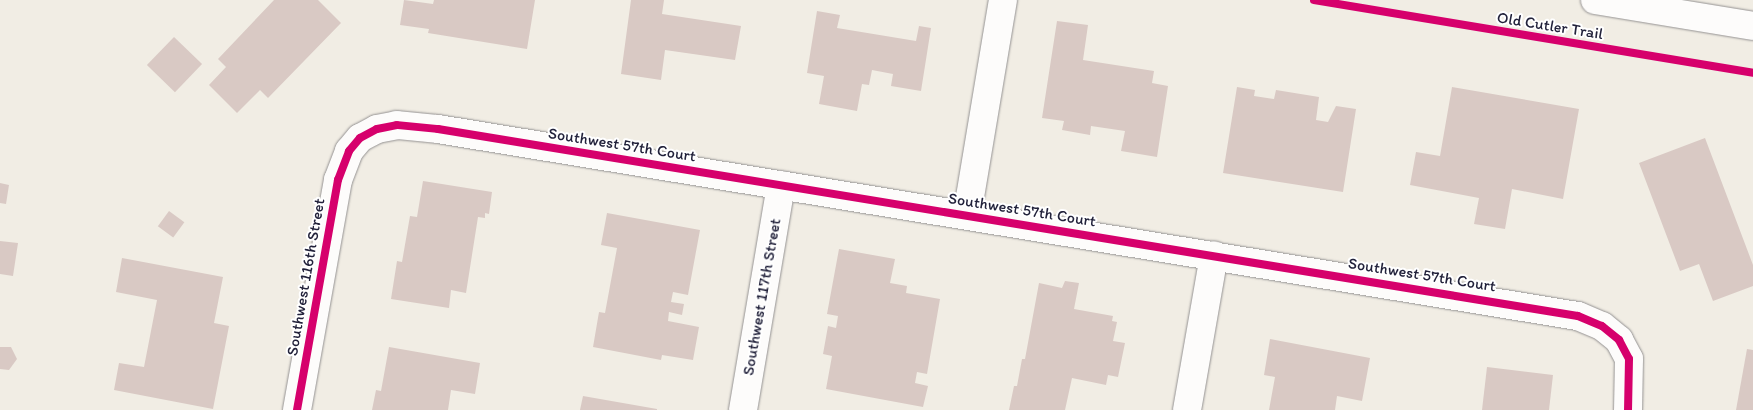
<!DOCTYPE html>
<style>
body{margin:0}
#map{position:relative;width:1753px;height:410px;overflow:hidden;background:#f1ede4;font-family:Itim,sans-serif}
div>[style]{position:absolute}
.building>*{inset:0;background:#d9c9c4;transform-origin:0 0}
.roads{filter:drop-shadow(0 0 1px #949292) drop-shadow(0 0 1px #949292)}
.minor>*{height:28px;margin:-14px;padding:0 14px;transform-origin:14px;border-radius:14px;background:#fdfcfb}
.secondary>*{height:28px;margin:-14px;padding:0 14px;transform-origin:14px;border-radius:14px;background:#fdfcfb}
.cycleway>*{height:8px;margin:-4px;padding:0 4px;transform-origin:4px;border-radius:4px;background:#d6006c}
span{translate:-50% -50%;white-space:nowrap;text-align:center;line-height:1.15;-webkit-text-stroke:4px #fff;paint-order:stroke}
.street-label{font-size:16px;color:#22223b}
</style>
<div id="map">
<div class="building">
<i style="clip-path:polygon(274px 0,318px 0,341px 23px,268px 98px,260px 90px,237px 113px,209px 85px,226px 67px,218px 59px)"></i>
<i style="clip-path:polygon(404px 0,433px 4px,434px 0,535px 0,527px 49px,428px 33px,429px 29px,400px 25px)"></i>
<i style="clip-path:polygon(631px 0,664px 0,662px 14px,741px 26px,735px 60px,665px 50px,661px 80px,621px 74px)"></i>
<i style="clip-path:polygon(817px 11px,840px 15px,837px 28px,916px 41px,919px 26px,931px 28px,921px 91px,891px 86px,893px 74px,872px 70px,869px 85px,862px 84px,857px 111px,819px 104px,824px 76px,807px 73px)"></i>
<i style="clip-path:polygon(1057px 21px,1088px 25px,1083px 60px,1154px 71px,1152px 83px,1168px 86px,1157px 157px,1121px 151px,1125px 131px,1091px 126px,1090px 135px,1062px 130px,1064px 121px,1042px 118px)"></i>
<i style="left:174px;top:37px;width:39px;height:39px;rotate:44deg"></i>
<i style="clip-path:polygon(1237px 87px,1255px 90px,1254px 96px,1274px 99px,1276px 90px,1319px 97px,1316px 120px,1328px 122px,1336px 106px,1356px 109px,1343px 192px,1223px 173px)"></i>
<i style="clip-path:polygon(1452px 87px,1579px 109px,1563px 199px,1512px 189px,1505px 229px,1474px 224px,1479px 198px,1410px 185px,1416px 152px,1440px 156px)"></i>
<i style="clip-path:polygon(1705px 138px,1753px 265px,1753px 286px,1713px 301px,1699px 264px,1680px 271px,1639px 163px)"></i>
<i style="clip-path:polygon(423px 181px,492px 192px,489px 214px,485px 213px,485px 218px,478px 217px,466px 293px,451px 290px,449px 308px,391px 299px,397px 261px,402px 262px,410px 216px,417px 217px)"></i>
<i style="clip-path:polygon(0 183px,9px 185px,6px 204px,0 203px)"></i>
<i style="left:169px;top:211px;width:19px;height:19px;rotate:36deg"></i>
<i style="clip-path:polygon(607px 213px,700px 230px,688px 295px,673px 292px,671px 302px,684px 304px,682px 315px,669px 312px,668px 321px,699px 327px,693px 360px,662px 355px,661px 360px,593px 347px,599px 312px,605px 313px,617px 248px,601px 245px)"></i>
<i style="clip-path:polygon(0 241px,18px 243px,13px 276px,0 274px)"></i>
<i style="clip-path:polygon(839px 249px,895px 259px,890px 283px,907px 286px,906px 293px,940px 299px,927px 374px,917px 372px,915px 383px,928px 386px,923px 407px,826px 389px,832px 356px,823px 354px,828px 326px,836px 328px,838px 316px,827px 314px)"></i>
<i style="clip-path:polygon(122px 258px,223px 277px,214px 323px,229px 326px,213px 409px,114px 390px,119px 363px,144px 367px,157px 300px,116px 292px)"></i>
<i style="clip-path:polygon(1065px 281px,1079px 283px,1074px 309px,1113px 316px,1112px 321px,1117px 322px,1113px 341px,1125px 343px,1118px 377px,1108px 375px,1106px 385px,1072px 378px,1065px 410px,1009px 410px,1014px 386px,1017px 386px,1022px 359px,1025px 359px,1039px 283px,1062px 288px)"></i>
<i style="clip-path:polygon(1270px 339px,1370px 358px,1362px 401px,1337px 396px,1335px 410px,1269px 410px,1275px 377px,1264px 375px)"></i>
<i style="clip-path:polygon(0 347px,11px 347px,17px 359px,9px 370px,0 369px)"></i>
<i style="clip-path:polygon(389px 347px,480px 363px,475px 394px,451px 390px,448px 410px,372px 410px,376px 390px,381px 391px)"></i>
<i style="clip-path:polygon(1747px 349px,1753px 350px,1753px 410px,1736px 410px)"></i>
<i style="clip-path:polygon(1487px 367px,1553px 375px,1549px 410px,1482px 410px)"></i>
<i style="clip-path:polygon(583px 396px,657px 409px,657px 410px,580px 410px)"></i>
</div>
<div class="roads">
<div class="minor">
<i style="left:967px;top:215px;width:218px;rotate:-80.5deg"></i>
<i style="left:297px;top:410px;width:234px;rotate:-79.9deg"></i>
<i style="left:338px;top:180px;width:31px;rotate:-69deg"></i>
<i style="left:349px;top:151px;width:17px;rotate:-50deg"></i>
<i style="left:360px;top:138px;width:19px;rotate:-28deg"></i>
<i style="left:377px;top:129px;width:20px;rotate:-11deg"></i>
<i style="left:397px;top:125px;width:41px;rotate:5.6deg"></i>
<i style="left:438px;top:129px;width:1155px;rotate:9.32deg"></i>
<i style="left:1578px;top:316px;width:26px;rotate:23deg"></i>
<i style="left:1602px;top:326px;width:22px;rotate:39deg"></i>
<i style="left:1619px;top:340px;width:21px;rotate:62deg"></i>
<i style="left:1629px;top:359px;width:51px;rotate:91.1deg"></i>
<i style="left:743px;top:410px;width:228px;rotate:-80.4deg"></i>
<i style="left:1187px;top:410px;width:157px;rotate:-80.1deg"></i>
</div>
<div class="secondary">
<i style="left:1595px;top:0;width:160px;rotate:9.3deg"></i>
</div>
</div>
<div class="cycleway">
<i style="left:1314px;top:0;width:445px;rotate:9.4deg"></i>
<i style="left:297px;top:410px;width:234px;rotate:-79.9deg"></i>
<i style="left:338px;top:180px;width:31px;rotate:-69deg"></i>
<i style="left:349px;top:151px;width:17px;rotate:-50deg"></i>
<i style="left:360px;top:138px;width:19px;rotate:-28deg"></i>
<i style="left:377px;top:129px;width:20px;rotate:-11deg"></i>
<i style="left:397px;top:125px;width:41px;rotate:5.6deg"></i>
<i style="left:438px;top:129px;width:1155px;rotate:9.32deg"></i>
<i style="left:1578px;top:316px;width:26px;rotate:23deg"></i>
<i style="left:1602px;top:326px;width:22px;rotate:39deg"></i>
<i style="left:1619px;top:340px;width:21px;rotate:62deg"></i>
<i style="left:1629px;top:359px;width:51px;rotate:91.1deg"></i>
</div>
<div class="street-label">
<span style="left:1550px;top:26px;rotate:9deg">Old Cutler Trail</span>
<span style="left:622px;top:145px;rotate:9deg">Southwest 57th Court</span>
<span style="left:1022px;top:210px;rotate:9deg">Southwest 57th Court</span>
<span style="left:1422px;top:275px;rotate:9deg">Southwest 57th Court</span>
<span style="left:306px;top:277px;rotate:-80deg">Southwest 116th Street</span>
<span style="left:762px;top:297px;rotate:-80deg">Southwest 117th Street</span>
</div>
</div>
